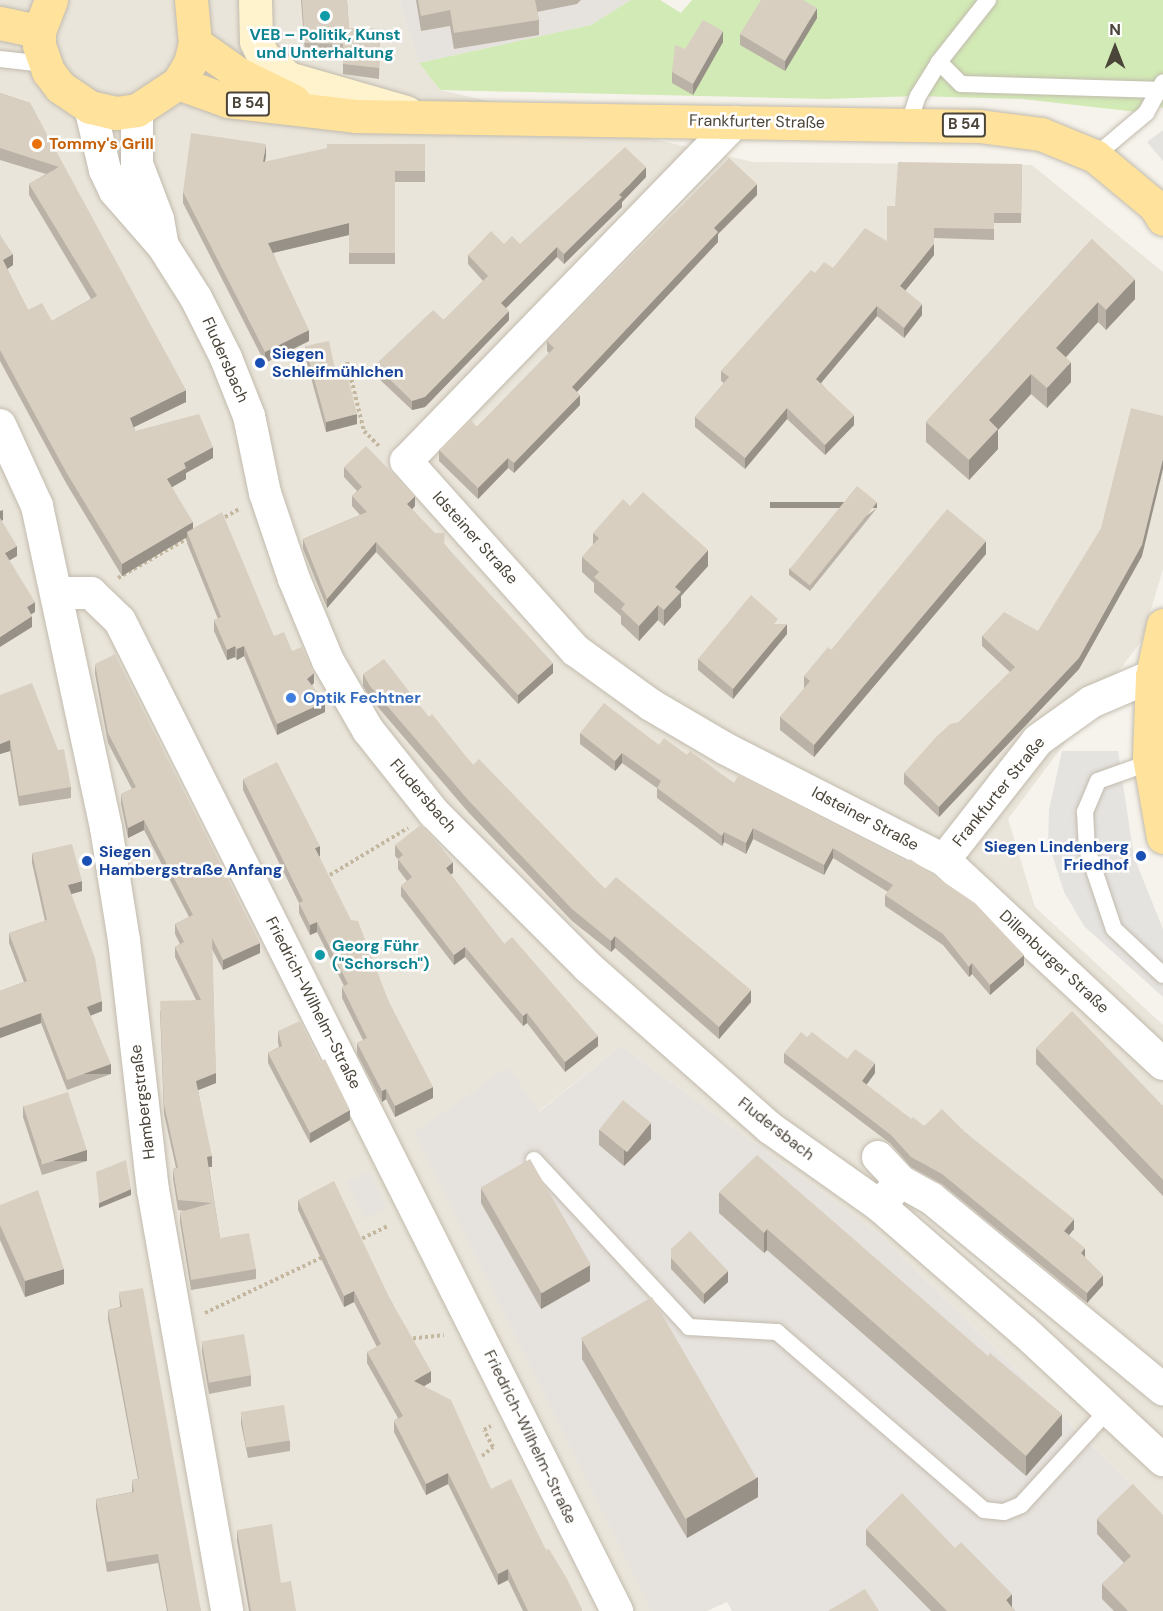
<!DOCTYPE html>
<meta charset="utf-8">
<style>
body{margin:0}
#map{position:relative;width:1163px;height:1611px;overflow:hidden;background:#f6f3ec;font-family:"DM Sans",sans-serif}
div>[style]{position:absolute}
.residential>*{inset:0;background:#eae5da}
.industrial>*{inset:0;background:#e6e2dd;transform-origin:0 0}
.green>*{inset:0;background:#d2eab5}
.parking>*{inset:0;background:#e5e3e0}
.path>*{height:4px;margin-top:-2px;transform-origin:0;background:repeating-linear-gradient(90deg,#c4b79f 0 3px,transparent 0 6px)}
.roads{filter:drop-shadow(0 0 2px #c2bbae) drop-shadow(0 0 2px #c2bbae)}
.service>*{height:16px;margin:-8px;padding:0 8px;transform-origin:8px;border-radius:8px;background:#fff}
.minor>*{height:32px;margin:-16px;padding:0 16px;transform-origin:16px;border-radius:16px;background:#fff}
.secondary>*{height:33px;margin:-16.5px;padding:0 16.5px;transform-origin:16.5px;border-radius:16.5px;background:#fff3cd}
.primary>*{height:33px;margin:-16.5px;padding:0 16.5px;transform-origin:16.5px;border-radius:16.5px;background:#ffe39c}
.wall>*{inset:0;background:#bab2a6}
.shaded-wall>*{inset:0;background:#979187;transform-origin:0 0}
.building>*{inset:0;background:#d8cfc1;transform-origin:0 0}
.dots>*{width:16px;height:16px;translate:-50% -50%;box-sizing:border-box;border:3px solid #fff;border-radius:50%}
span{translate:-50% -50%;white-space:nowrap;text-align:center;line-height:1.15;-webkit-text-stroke:5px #fff;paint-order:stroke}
.shield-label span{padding:2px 4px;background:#fff;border:2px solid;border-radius:4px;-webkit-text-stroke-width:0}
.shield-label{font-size:15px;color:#4b4439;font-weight:700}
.culture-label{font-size:16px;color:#0d838f;font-weight:700}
.left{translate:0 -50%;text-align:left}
.street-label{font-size:16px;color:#4b4439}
.food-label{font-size:16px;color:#c56008;font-weight:700}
.transit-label{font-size:16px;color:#164399;font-weight:700}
.right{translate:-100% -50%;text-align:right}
.shop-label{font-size:16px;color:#366cbe;font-weight:700}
.north{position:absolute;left:1085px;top:18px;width:60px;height:60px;-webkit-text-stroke:4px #fff;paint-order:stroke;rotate:0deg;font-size:16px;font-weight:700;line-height:24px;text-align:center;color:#4b4439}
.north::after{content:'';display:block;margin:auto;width:21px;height:27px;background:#4b4439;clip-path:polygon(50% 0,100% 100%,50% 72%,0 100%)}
</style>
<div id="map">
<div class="residential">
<i style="clip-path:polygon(0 0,399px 0,419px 63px,440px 90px,753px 162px,1032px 165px,1163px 272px,1163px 569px,1142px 640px,1008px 819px,1035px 907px,1163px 1025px,1163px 1517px,877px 1232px,621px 1046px,538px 1112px,653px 1611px,0 1611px)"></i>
</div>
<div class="industrial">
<i style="clip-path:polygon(399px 0,631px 0,591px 25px,419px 63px)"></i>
<i style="clip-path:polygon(621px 1046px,877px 1232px,1163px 1517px,1163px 1611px,732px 1611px,727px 1602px,707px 1611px,652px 1611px,414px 1133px,508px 1067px,539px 1112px)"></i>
<i style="left:369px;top:1171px;width:41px;height:25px;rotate:64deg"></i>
</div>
<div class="green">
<i style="clip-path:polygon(631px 0,660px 0,681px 13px,692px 0,1163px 0,1163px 108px,1156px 105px,1146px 113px,1022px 99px,918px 96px,825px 99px,440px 90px,419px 63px,591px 25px)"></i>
</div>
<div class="parking">
<i style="clip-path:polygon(1163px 130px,1163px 161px,1147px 142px)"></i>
<i style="clip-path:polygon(1062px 751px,1118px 751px,1134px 857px,1163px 929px,1163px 997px,1084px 926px,1064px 892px,1048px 842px,1049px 810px)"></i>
</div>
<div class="path">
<i style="left:347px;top:362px;width:71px;rotate:76.2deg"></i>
<i style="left:364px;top:431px;width:21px;rotate:45deg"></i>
<i style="left:220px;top:520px;width:22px;rotate:-30deg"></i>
<i style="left:118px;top:578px;width:83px;rotate:-29.7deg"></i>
<i style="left:325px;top:878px;width:97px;rotate:-31.1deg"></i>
<i style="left:357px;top:1241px;width:34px;rotate:-26deg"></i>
<i style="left:205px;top:1313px;width:131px;rotate:-25.4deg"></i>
<i style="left:407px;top:1339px;width:37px;rotate:-6deg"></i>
<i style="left:482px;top:1456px;width:14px;rotate:-39deg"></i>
<i style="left:493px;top:1447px;width:19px;rotate:-118deg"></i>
<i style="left:484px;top:1430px;width:8px;rotate:-30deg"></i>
</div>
<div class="roads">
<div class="service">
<i style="left:0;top:59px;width:45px;rotate:6.3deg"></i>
<i style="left:939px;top:62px;width:31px;rotate:45deg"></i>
<i style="left:961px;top:84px;width:202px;rotate:1.7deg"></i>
<i style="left:909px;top:123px;width:28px;rotate:-72deg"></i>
<i style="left:918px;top:96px;width:40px;rotate:-58deg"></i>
<i style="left:939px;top:62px;width:79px;rotate:-51.7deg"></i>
<i style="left:1095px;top:156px;width:67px;rotate:-40.1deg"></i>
<i style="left:1146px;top:113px;width:35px;rotate:-61deg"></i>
<i style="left:1149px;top:757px;width:16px;rotate:140deg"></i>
<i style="left:1137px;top:767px;width:41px;rotate:160.3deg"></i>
<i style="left:1098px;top:781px;width:34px;rotate:113deg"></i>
<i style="left:1085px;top:812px;width:37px;rotate:87deg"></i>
<i style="left:1087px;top:849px;width:84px;rotate:71.4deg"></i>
<i style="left:1114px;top:929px;width:67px;rotate:43.2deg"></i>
<i style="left:534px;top:1160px;width:228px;rotate:47.1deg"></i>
<i style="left:689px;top:1327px;width:88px;rotate:3.3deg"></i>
<i style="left:777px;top:1332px;width:273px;rotate:40.7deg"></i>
<i style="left:984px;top:1510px;width:20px;rotate:6deg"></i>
<i style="left:1004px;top:1512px;width:18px;rotate:-22deg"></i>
<i style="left:1021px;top:1505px;width:130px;rotate:-47.5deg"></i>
</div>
<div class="minor">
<i style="left:90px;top:107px;width:65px;rotate:76.6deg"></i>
<i style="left:105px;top:170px;width:23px;rotate:65deg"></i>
<i style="left:115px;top:191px;width:73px;rotate:48.9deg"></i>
<i style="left:163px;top:246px;width:62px;rotate:57.6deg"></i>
<i style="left:196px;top:298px;width:67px;rotate:63.4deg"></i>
<i style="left:226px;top:358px;width:62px;rotate:68.4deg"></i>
<i style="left:249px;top:416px;width:79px;rotate:78.3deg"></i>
<i style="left:265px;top:493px;width:91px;rotate:71.4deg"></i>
<i style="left:294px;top:579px;width:89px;rotate:67.5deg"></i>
<i style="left:328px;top:661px;width:80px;rotate:59.9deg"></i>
<i style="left:368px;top:730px;width:106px;rotate:51.5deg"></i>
<i style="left:434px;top:813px;width:218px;rotate:45deg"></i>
<i style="left:588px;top:967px;width:243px;rotate:41.5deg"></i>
<i style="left:770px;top:1128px;width:135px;rotate:35.3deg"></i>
<i style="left:880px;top:1206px;width:191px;rotate:41deg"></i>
<i style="left:1024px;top:1331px;width:190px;rotate:42.9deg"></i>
<i style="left:137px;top:110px;width:54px;rotate:90deg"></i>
<i style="left:137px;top:164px;width:59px;rotate:69.1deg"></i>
<i style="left:158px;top:219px;width:23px;rotate:80deg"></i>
<i style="left:735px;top:122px;width:472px;rotate:134.1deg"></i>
<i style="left:406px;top:461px;width:254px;rotate:48.2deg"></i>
<i style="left:575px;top:650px;width:94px;rotate:35.9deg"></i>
<i style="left:651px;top:705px;width:87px;rotate:30.4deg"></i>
<i style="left:726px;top:749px;width:245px;rotate:27deg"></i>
<i style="left:944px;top:860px;width:299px;rotate:43deg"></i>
<i style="left:0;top:425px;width:89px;rotate:65.4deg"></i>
<i style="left:37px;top:506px;width:329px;rotate:77.9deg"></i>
<i style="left:106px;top:828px;width:113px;rotate:80.9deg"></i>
<i style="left:124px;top:940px;width:252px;rotate:83.4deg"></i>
<i style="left:153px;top:1190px;width:427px;rotate:80deg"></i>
<i style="left:57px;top:593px;width:34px"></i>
<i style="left:91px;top:593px;width:40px;rotate:44deg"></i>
<i style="left:120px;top:621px;width:1108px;rotate:63.34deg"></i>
<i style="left:944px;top:860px;width:152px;rotate:-51.9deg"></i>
<i style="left:1038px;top:740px;width:65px;rotate:-35.6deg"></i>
<i style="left:1091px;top:702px;width:66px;rotate:-23.1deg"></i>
<i style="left:878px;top:1157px;width:33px;rotate:47deg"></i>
<i style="left:880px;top:1206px;width:32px;rotate:-51deg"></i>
<i style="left:900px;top:1181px;width:35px;rotate:29deg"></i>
<i style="left:931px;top:1198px;width:301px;rotate:39.5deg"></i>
</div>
<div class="secondary">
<i style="left:255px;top:0;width:41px;rotate:88.6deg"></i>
<i style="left:256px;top:41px;width:17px;rotate:65deg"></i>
<i style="left:263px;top:56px;width:33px;rotate:41deg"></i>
<i style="left:288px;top:78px;width:123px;rotate:16.1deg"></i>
</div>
<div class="primary">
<i style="left:51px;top:0;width:33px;rotate:111deg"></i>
<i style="left:39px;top:31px;width:14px;rotate:90deg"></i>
<i style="left:39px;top:45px;width:28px;rotate:71deg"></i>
<i style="left:48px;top:71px;width:20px;rotate:53deg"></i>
<i style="left:60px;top:87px;width:36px;rotate:34deg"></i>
<i style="left:90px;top:107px;width:27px;rotate:13deg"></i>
<i style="left:116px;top:113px;width:21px;rotate:-8deg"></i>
<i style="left:137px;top:110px;width:49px;rotate:-33.4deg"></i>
<i style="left:178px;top:83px;width:23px;rotate:-59deg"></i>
<i style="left:190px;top:63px;width:21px;rotate:-76deg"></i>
<i style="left:195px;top:43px;width:43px;rotate:-95.3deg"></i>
<i style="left:0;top:23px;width:40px;rotate:12deg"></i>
<i style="left:195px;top:43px;width:54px;rotate:35.2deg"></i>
<i style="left:239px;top:74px;width:61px;rotate:26.1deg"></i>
<i style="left:178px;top:83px;width:53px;rotate:19.8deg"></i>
<i style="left:228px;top:101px;width:128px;rotate:6.7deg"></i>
<i style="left:355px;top:116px;width:624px;rotate:0.92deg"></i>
<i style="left:979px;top:126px;width:63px;rotate:7.4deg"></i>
<i style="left:1041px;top:134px;width:58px;rotate:22.2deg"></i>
<i style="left:1095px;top:156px;width:78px;rotate:39.8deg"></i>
<i style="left:1155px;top:206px;width:15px;rotate:58deg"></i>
<i style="left:1163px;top:625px;width:52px;rotate:102.2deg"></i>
<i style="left:1152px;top:676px;width:81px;rotate:92.1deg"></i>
<i style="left:1149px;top:757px;width:81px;rotate:80.1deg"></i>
</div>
</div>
<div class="wall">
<i style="clip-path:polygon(301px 0,347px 0,349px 28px,380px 29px,379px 79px,343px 74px,343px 54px,305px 54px)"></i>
<i style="clip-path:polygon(416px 0,581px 0,577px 4px,537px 12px,539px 20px,539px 35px,454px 49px,450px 26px,421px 31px)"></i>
<i style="clip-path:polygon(817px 18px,785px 71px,740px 45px,740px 34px)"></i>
<i style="clip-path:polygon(723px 42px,693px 95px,672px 83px,672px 72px,685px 49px)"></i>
<i style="clip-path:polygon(0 93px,30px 103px,186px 402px,134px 427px,135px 431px,213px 458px,186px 473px,186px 479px,172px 487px,193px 529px,274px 636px,292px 651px,314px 683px,312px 685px,325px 712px,277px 735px,244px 656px,237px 660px,235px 657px,227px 660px,214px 631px,214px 620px,218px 619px,187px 543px,187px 537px,122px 576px,66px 483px,0 361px,0 235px,13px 265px,7px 269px,28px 310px,52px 321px,91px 299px,29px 195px,29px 184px,46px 174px,0 160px)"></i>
<i style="clip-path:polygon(425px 144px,425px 182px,395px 182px,395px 264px,349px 264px,349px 235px,273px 253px,309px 341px,265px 363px,183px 203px,183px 192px,266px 155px,265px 162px)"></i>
<i style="clip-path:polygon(1022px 164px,1021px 223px,994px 223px,994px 240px,934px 238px,934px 255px,905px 291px,922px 315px,904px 338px,877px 316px,821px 383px,854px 425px,825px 455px,787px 419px,745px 469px,695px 427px,695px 417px,724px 383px,721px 381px,721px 371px,815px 273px,833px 268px,887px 241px,895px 206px)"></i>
<i style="clip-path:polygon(646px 177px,622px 202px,622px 207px,564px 264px,557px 257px,506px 308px,509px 320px,425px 407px,412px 410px,375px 375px,375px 365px,444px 320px,483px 281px,468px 264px,468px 255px,504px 244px,520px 244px)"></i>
<i style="clip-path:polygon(757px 195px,718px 234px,718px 242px,577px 392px,580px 405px,514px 473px,508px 468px,478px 499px,439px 461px,439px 450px,477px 427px,549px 353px,547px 351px,547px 341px)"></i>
<i style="clip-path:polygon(1092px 239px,1135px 299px,1106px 330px,1098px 322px,1066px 357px,1071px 382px,1047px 408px,1031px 394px,998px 430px,998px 449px,969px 480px,926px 442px,926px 422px)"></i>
<i style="clip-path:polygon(305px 346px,336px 373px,357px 424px,326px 432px,305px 356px)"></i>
<i style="clip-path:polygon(344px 467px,415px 506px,412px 509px,445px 545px,553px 673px,518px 704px,376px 552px,327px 608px,303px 549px,303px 539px,360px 515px,352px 506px,352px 496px,357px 491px,344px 477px)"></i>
<i style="clip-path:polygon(877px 508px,810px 591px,789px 575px,789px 569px)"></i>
<i style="clip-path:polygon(593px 533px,708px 566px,681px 596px,681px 607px,664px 626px,658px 620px,639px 641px,621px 624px,621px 616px,594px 592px,594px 583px,582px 572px,582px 557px,593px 545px)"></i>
<i style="clip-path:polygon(986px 554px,814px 757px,780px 730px,780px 717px,804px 689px,804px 676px,831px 650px)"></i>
<i style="clip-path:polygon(1142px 556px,1079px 669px,939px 817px,904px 784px,904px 773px,959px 722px,1010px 672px,982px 646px,982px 636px,1038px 631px)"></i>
<i style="clip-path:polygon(787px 634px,733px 699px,698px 670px,698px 659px)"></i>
<i style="clip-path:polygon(95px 664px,260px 953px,223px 970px,212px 949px,216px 1083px,198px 1090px,212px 1167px,209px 1167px,220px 1238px,256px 1269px,256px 1279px,191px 1290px,180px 1222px,180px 1212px,185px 1211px,178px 1210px,173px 1179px,173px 1169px,176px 1168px,164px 1114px,160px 1011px,196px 1000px,175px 957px,175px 947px,180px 944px,175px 934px,175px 924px,189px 917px,144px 830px,128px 838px,121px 804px,121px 794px,132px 789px,108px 743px,95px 674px)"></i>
<i style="clip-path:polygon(363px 674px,429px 717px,473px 765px,605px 889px,751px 1002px,719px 1039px,615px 948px,611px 952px,572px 921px,469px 813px,370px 698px,363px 686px)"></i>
<i style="clip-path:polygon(0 695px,71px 787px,71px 798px,19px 806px,10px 751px,0 754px)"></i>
<i style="clip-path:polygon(580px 733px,659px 745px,687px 755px,734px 783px,1024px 965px,990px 995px,972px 974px,969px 977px,943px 945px,885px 906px,885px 895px,888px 892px,833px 858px,824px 875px,753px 839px,746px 854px,724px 842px,722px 846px,657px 798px,657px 788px,622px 763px,615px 771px,580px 744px)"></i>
<i style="clip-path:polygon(243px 779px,320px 856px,319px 857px,388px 1000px,433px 1098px,395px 1117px,386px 1099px,382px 1102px,357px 1054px,357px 1043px,363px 1040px,342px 998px,342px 987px,344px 986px,317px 932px,310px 935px,299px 913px,299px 903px,243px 790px)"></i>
<i style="clip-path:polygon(395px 845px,453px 873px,450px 874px,504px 944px,598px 1046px,565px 1072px,527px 1023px,523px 1026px,465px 957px,454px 965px,401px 896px,401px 886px,407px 881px,398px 869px,398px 859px,395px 856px)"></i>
<i style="clip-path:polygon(32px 853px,82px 891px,71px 894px,102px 1011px,90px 1016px,111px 1074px,67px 1090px,41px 1023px,0 1038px,0 991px,24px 982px,9px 943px,9px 933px,45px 921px,32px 863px)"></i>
<i style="clip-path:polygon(278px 1031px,320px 1062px,350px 1120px,310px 1143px,268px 1063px,268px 1053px,279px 1047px,278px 1042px)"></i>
<i style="clip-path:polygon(1036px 1048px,1163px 1106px,1163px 1196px,1036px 1064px)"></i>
<i style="clip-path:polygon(784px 1053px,847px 1059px,875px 1073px,866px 1085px,911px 1119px,924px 1126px,966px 1133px,1074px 1229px,1069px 1235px,1085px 1257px,1103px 1285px,1087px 1303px,942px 1184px,911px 1167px,891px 1144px,784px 1063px)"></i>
<i style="clip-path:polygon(23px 1106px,87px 1161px,42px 1175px,23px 1117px)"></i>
<i style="clip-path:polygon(599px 1130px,651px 1139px,624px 1166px,599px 1145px)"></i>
<i style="clip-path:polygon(481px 1188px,590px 1281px,541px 1309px,481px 1203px)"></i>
<i style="clip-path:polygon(719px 1192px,1062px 1435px,1026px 1476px,767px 1250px,764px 1253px,719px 1213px)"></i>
<i style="clip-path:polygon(298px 1200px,390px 1299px,431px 1382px,424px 1386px,491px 1489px,546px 1550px,582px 1611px,523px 1611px,508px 1580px,498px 1585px,448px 1484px,426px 1495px,394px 1432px,394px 1421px,398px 1418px,367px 1363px,367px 1352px,377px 1347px,354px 1302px,344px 1307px,298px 1210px)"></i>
<i style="clip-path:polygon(0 1205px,64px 1284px,25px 1297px,0 1240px)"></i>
<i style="clip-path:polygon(671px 1249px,728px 1282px,704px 1304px,671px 1269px)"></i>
<i style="clip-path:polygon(119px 1292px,201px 1611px,167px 1611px,158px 1563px,107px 1572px,96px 1508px,96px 1499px,132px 1492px,132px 1480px,138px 1479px,108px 1319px,108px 1310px,120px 1307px)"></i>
<i style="clip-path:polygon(582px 1339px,758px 1497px,687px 1538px,582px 1359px)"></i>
<i style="clip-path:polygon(202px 1342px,251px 1375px,251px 1386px,209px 1394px,202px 1352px)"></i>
<i style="clip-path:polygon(241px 1413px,290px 1441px,290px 1451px,248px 1458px,241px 1424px)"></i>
<i style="clip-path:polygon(1133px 1484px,1163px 1611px,1114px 1611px,1102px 1599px,1102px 1584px,1124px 1563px,1097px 1534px,1097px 1519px)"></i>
<i style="clip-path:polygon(866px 1529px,1012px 1607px,1015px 1611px,931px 1611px,866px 1545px)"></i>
<i style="clip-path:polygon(237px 1530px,296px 1611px,249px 1611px,237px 1541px)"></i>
</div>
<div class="shaded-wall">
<i style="clip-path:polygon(817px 8px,817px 18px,785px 71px,785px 61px)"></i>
<i style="clip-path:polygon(723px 31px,723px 42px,693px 95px,693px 84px)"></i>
<i style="clip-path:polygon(266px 144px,266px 155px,263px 174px,263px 162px)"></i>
<i style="clip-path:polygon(646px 167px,646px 177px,622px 202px,622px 207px,564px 264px,564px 254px)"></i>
<i style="clip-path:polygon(757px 184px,757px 195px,718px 234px,718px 242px,572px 397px,572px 387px,714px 228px)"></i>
<i style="clip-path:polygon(349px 223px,349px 235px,268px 254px,268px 243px)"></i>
<i style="clip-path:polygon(934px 228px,934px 255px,900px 297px,900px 286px)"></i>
<i style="clip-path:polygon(557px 247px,557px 257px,501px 313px,501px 303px)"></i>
<i style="clip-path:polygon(13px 254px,13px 265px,3px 272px,3px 260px)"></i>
<i style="clip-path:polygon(1135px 279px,1135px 299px,1106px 330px,1106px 310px)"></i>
<i style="clip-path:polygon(1098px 302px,1098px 322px,1056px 368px,1056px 348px)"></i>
<i style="clip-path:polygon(922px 304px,922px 315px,904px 338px,904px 328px)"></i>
<i style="clip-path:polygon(877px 306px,877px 316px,816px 389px,816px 379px)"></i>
<i style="clip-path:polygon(509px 311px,509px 320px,425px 407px,412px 410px,412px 401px)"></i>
<i style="clip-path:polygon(309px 330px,309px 341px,265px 363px,265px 352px)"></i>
<i style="clip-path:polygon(1071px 362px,1071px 382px,1047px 408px,1047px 388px)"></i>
<i style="clip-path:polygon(1031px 374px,1031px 394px,998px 430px,998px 449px,969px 480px,969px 460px,989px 420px)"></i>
<i style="clip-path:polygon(186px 390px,186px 402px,130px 429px,130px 418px)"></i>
<i style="clip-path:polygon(580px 395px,580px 405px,514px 473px,514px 463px)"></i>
<i style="clip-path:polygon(787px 408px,787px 419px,745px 469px,745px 458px)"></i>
<i style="clip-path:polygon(357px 414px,357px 424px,326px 432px,326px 422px)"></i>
<i style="clip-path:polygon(854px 415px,854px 425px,825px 455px,825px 445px)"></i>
<i style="clip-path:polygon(213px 447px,213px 458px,186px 473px,186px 479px,167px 490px,167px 479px,184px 463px)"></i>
<i style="clip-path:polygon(508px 458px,508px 468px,478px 499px,478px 488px)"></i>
<i style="clip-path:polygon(1163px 459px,1163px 469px,1142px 556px,1079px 669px,939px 817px,939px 807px)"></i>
<i style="clip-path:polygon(415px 496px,415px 506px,407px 514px,407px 504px)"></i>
<i style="left:877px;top:502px;width:6px;height:107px;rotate:90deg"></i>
<i style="clip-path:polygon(3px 510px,3px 520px,0 522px,0 511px)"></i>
<i style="clip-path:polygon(193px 522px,193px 533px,187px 532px,187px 537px,122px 576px,122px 564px)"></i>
<i style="clip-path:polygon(986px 541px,986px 554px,814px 757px,814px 745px)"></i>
<i style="clip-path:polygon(376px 542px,376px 552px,327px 608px,327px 599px)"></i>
<i style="clip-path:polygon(17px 546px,17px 556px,5px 563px,5px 553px)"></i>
<i style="clip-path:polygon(708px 550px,708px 566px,681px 596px,681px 607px,664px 626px,664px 610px,675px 587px)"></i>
<i style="clip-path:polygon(35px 602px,35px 612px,27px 617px,27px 607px)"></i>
<i style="clip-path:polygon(658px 605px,658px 620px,639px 641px,639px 626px)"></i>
<i style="clip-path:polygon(32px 616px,32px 627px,0 647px,0 637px)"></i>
<i style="clip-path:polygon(787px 624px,787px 634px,733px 699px,733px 689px)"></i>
<i style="clip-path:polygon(235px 646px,235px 657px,227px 660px,227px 650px)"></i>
<i style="clip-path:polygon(244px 646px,244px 656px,237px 660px,237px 649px)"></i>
<i style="clip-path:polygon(553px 663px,553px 673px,518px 704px,518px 695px)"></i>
<i style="clip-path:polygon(314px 673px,314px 683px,307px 690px,307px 679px)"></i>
<i style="clip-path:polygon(325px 702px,325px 712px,277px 735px,277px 724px)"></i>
<i style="clip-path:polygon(10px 740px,10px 751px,0 754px,0 744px)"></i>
<i style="clip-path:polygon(622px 753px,622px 763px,615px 771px,615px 761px)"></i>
<i style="clip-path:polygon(144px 820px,144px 830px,128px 838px,128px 828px)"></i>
<i style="clip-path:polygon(753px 828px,753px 839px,746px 854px,746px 843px)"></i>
<i style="clip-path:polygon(724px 832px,724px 842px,722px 846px,722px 836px)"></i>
<i style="clip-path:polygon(320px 846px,320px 856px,315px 859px,315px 848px)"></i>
<i style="clip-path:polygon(833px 848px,833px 858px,824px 875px,824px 865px)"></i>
<i style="clip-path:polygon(453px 862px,453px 873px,446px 878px,446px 868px)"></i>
<i style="clip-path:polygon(82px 881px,82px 891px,68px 895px,68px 885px)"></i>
<i style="clip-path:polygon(317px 922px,317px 932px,310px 935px,310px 925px)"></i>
<i style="clip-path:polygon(615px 936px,615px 948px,611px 952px,611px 941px)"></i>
<i style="clip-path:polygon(260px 943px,260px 953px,223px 970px,223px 960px)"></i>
<i style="clip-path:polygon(465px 947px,465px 957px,454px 965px,454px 955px)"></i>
<i style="clip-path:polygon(1024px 955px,1024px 965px,990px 995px,990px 985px)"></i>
<i style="clip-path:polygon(972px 963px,972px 974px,969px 977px,969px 967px)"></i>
<i style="clip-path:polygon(751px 990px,751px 1002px,719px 1039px,719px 1027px)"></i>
<i style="clip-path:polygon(102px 1001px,102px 1011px,87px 1017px,87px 1007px)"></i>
<i style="clip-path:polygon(41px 1013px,41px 1023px,0 1038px,0 1028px)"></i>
<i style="clip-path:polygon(527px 1013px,527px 1023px,523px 1026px,523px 1016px)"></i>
<i style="clip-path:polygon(598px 1036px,598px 1046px,565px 1072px,565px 1062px)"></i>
<i style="clip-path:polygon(875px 1063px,875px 1073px,862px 1091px,862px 1081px)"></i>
<i style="left:111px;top:1064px;width:10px;height:47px;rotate:90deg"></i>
<i style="clip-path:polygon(216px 1073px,216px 1083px,196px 1091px,196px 1081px)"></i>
<i style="clip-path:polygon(433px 1087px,433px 1098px,395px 1117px,395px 1106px)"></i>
<i style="clip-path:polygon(386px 1089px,386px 1099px,382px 1102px,382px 1091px)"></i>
<i style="clip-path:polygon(350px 1110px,350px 1120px,310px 1143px,310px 1133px)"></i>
<i style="clip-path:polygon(651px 1123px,651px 1139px,624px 1166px,624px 1151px)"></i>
<i style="left:87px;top:1150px;width:11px;height:47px;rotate:90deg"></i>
<i style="left:212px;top:1156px;width:11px;height:5px;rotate:90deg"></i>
<i style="clip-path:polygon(131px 1189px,131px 1195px,99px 1208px,99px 1203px)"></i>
<i style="clip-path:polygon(1074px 1219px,1074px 1229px,1064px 1241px,1064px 1231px)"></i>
<i style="clip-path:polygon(767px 1229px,767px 1250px,764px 1253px,764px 1233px)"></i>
<i style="clip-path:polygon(1085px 1248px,1085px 1258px,1081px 1253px)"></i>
<i style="clip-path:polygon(590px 1265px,590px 1281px,541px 1309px,541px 1293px)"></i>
<i style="clip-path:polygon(64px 1269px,64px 1284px,25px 1297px,25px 1281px)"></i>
<i style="clip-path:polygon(728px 1271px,728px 1282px,704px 1304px,704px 1294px)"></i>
<i style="clip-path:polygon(1103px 1275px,1103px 1285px,1087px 1303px,1087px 1293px)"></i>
<i style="clip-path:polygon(354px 1291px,354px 1302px,344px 1307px,344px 1296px)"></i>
<i style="clip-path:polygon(431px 1371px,431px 1382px,414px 1392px,414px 1381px)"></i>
<i style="clip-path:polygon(1062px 1414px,1062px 1435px,1026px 1476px,1026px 1456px)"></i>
<i style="clip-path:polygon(448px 1473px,448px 1484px,426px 1495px,426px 1484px)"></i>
<i style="clip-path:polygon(758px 1477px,758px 1497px,687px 1538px,687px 1518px)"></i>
<i style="clip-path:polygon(508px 1569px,508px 1580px,498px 1585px,498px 1574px)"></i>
<i style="clip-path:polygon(1012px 1594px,1012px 1610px,1006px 1600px)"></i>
</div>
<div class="building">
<i style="clip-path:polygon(302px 0,347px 0,349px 28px,380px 29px,379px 68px,343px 64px,343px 44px,305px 43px)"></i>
<i style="clip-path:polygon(418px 0,535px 0,539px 20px,454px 33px,450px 10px,421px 16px)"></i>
<i style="clip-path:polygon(761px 0,803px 0,817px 8px,785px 61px,740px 34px)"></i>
<i style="clip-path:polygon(703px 20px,723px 31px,693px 84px,672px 72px,675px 45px,685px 49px)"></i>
<i style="clip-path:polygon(0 93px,30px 103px,186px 390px,130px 418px,135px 431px,199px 414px,213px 447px,184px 463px,186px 468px,167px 479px,193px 522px,122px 564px,66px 472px,0 350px,0 235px,13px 254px,3px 260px,28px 310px,42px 303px,52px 321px,97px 296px,29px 184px,59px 167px,0 148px)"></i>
<i style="clip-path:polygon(191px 133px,266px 144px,263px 162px,327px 148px,327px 144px,425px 144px,425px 171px,395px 171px,395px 253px,349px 253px,349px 223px,268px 243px,309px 330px,265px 352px,183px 192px)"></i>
<i style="clip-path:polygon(625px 147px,646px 167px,619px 195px,622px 197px,564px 254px,557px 247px,501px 303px,509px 311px,425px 397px,412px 401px,375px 365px,433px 310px,444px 320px,488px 276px,468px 255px,491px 231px,504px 244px,512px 236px,520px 244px)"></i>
<i style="clip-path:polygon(729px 158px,757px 184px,714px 228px,718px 232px,572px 387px,580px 395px,514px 463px,508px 458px,478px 488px,439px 450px,470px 419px,477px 427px,554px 348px,547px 341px)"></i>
<i style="clip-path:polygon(898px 162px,1022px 164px,1021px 213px,994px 213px,994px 229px,934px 228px,934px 244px,900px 286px,922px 304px,904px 328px,877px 306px,816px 379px,854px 415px,825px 445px,787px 408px,745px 458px,695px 417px,729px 377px,721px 371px,811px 270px,815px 273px,824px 262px,833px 268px,865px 228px,887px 241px,887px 206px,895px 206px)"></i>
<i style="clip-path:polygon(1092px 239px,1135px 279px,1106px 310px,1098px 302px,1056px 348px,1071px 362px,1047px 388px,1031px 374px,989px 420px,998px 429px,969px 460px,926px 422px)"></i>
<i style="clip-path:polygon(329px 341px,336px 373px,346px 370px,357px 414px,326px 422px,305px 346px)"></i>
<i style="clip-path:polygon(1131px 408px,1163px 416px,1163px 459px,1142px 545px,1079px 658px,939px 807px,904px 773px,936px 737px,950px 724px,959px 722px,1015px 667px,982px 636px,1004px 612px,1038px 631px,1081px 561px,1101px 528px)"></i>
<i style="clip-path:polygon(366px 446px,415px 496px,407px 504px,435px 533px,445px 533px,444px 544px,553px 663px,518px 695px,376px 542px,327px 599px,303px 539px,367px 512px,352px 496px,362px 487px,344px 467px)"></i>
<i style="left:857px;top:486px;width:26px;height:107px;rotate:39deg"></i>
<i style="clip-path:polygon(643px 492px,708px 550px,675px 587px,681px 592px,664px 610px,658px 605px,639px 626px,621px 609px,625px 604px,594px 577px,599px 572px,582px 557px,599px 538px,593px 533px,623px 499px,630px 506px)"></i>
<i style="clip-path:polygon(947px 509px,986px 541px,814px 745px,780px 717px,810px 681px,804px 676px,828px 647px,831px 650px)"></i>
<i style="clip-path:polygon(222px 512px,274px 636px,284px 632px,292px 651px,302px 647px,314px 673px,307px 679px,325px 702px,277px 724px,244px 646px,237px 649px,235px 646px,227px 650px,214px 620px,221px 617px,187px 532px)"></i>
<i style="clip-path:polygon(0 518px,17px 546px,5px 553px,35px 602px,27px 607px,32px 616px,0 637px)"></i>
<i style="clip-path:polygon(751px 595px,778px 619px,774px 624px,787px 624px,733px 689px,698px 659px)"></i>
<i style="clip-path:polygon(115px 654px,260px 943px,223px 960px,212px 938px,216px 1073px,196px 1081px,212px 1156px,207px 1157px,220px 1238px,249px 1233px,256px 1269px,191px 1280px,180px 1212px,212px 1203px,178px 1200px,173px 1169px,178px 1168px,164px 1104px,160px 1001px,201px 1000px,175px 947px,184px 942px,175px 924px,193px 915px,144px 820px,128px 828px,121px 794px,136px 787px,108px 733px,95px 664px)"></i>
<i style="clip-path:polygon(384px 659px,429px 717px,432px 714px,473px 765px,479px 759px,605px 889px,616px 877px,751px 990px,719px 1027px,615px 936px,611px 941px,572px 909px,469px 801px,370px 686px,363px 674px)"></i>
<i style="clip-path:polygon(32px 683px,58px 750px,64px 749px,71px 787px,19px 796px,10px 740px,0 744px,0 695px)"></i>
<i style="clip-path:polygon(604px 703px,659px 745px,664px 738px,687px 755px,690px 751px,734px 783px,739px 774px,908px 862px,910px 859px,975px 903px,1024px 955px,990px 985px,972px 963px,969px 967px,943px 934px,885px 895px,893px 885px,833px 848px,824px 865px,753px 828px,746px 843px,724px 832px,722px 836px,657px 788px,661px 781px,622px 753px,615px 761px,580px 733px)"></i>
<i style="clip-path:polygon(277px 762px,320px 846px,315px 848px,351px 920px,358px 921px,388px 1000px,433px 1087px,395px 1106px,386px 1089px,382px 1091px,357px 1043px,367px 1038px,342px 987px,348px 984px,317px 922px,310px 925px,299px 903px,303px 901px,243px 779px)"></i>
<i style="clip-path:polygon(422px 824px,453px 862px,446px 868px,504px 944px,512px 937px,598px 1036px,565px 1062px,527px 1013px,523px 1016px,465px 947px,454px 955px,401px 886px,412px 877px,398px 859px,403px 855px,395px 845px)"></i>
<i style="clip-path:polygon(72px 844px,82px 881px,68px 885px,95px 958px,102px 1001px,87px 1007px,111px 1064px,67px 1080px,41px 1013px,0 1028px,0 991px,27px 981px,9px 933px,47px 920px,32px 853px)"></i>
<i style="clip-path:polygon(1072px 1011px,1163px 1106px,1163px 1180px,1036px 1048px)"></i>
<i style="clip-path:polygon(300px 1021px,320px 1062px,325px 1059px,350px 1110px,310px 1133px,268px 1053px,282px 1046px,278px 1031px)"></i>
<i style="clip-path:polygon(801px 1032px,807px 1037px,812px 1032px,847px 1059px,855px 1049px,875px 1063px,862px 1081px,911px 1119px,913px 1117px,924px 1126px,942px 1109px,966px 1133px,1074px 1219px,1064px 1231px,1085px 1248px,1081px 1253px,1103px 1275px,1087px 1293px,942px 1174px,911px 1157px,891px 1135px,784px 1053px)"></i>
<i style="left:68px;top:1092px;width:61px;height:47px;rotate:72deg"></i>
<i style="left:623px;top:1100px;width:36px;height:38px;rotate:39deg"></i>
<i style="clip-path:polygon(757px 1155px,988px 1356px,990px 1353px,1062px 1414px,1026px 1456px,767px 1229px,764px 1233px,719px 1192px)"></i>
<i style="left:530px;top:1159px;width:122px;height:57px;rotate:60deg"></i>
<i style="clip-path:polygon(126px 1160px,131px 1189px,99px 1203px,96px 1172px)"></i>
<i style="clip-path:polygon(334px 1181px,390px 1299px,431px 1371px,414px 1381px,451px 1400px,491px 1489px,511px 1479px,546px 1550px,549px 1549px,566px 1577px,582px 1609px,582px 1611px,528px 1611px,508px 1569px,498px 1574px,448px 1473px,426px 1484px,394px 1421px,403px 1416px,367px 1352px,381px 1344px,354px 1291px,344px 1296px,298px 1200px)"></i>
<i style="clip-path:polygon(38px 1190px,64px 1269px,25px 1281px,0 1225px,0 1205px)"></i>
<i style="clip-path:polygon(690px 1231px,728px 1271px,704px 1294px,671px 1258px,671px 1249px)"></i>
<i style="clip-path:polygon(143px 1288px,201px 1611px,168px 1611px,158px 1554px,107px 1562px,96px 1499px,134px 1492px,132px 1480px,139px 1479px,108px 1310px,122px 1307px,119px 1292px)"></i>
<i style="left:652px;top:1297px;width:209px;height:82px;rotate:60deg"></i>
<i style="left:244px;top:1334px;width:42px;height:43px;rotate:80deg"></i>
<i style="left:284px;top:1405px;width:36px;height:44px;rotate:81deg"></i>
<i style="clip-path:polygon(1133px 1484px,1163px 1515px,1163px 1611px,1128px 1611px,1102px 1584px,1131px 1556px,1097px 1519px)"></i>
<i style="clip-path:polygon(902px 1493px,955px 1548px,961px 1542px,1012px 1594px,1006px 1600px,1015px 1611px,947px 1611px,866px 1529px)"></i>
<i style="clip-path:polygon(272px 1524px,281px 1583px,291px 1581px,296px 1611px,251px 1611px,237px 1530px)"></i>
<i style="clip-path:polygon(865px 1589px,879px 1611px,828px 1611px)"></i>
</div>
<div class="dots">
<i style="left:325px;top:16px;background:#0f9aa8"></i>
<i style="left:37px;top:144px;background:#e8710a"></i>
<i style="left:260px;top:363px;background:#1a4fb4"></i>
<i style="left:291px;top:698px;background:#3f7fe0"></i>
<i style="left:1141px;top:856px;background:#1a4fb4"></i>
<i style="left:87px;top:861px;background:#1a4fb4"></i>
<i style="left:320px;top:955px;background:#0f9aa8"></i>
</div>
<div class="shield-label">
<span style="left:248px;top:104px">B 54</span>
<span style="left:964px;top:125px">B 54</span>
</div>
<div class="culture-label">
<span style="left:325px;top:44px">VEB – Politik, Kunst<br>und Unterhaltung</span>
<span class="left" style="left:332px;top:955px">Georg Führ<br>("Schorsch")</span>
</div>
<div class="street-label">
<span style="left:757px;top:122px;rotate:1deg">Frankfurter Straße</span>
<span style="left:225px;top:360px;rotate:66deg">Fludersbach</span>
<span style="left:475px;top:538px;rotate:48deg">Idsteiner Straße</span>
<span style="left:999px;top:792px;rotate:-51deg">Frankfurter Straße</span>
<span style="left:423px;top:796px;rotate:49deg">Fludersbach</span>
<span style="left:865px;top:819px;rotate:28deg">Idsteiner Straße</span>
<span style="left:1054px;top:962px;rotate:43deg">Dillenburger Straße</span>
<span style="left:313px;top:1003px;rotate:63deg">Friedrich-Wilhelm-Straße</span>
<span style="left:143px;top:1102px;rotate:-97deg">Hambergstraße</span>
<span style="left:776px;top:1129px;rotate:38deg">Fludersbach</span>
<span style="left:530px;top:1437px;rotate:64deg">Friedrich-Wilhelm-Straße</span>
</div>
<div class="food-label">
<span class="left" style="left:49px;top:144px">Tommy's Grill</span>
</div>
<div class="transit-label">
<span class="left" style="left:272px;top:363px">Siegen<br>Schleifmühlchen</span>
<span class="right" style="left:1129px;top:856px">Siegen Lindenberg<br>Friedhof</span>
<span class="left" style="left:99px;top:861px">Siegen<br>Hambergstraße Anfang</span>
</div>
<div class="shop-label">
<span class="left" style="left:303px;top:698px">Optik Fechtner</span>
</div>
<div class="north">N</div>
</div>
